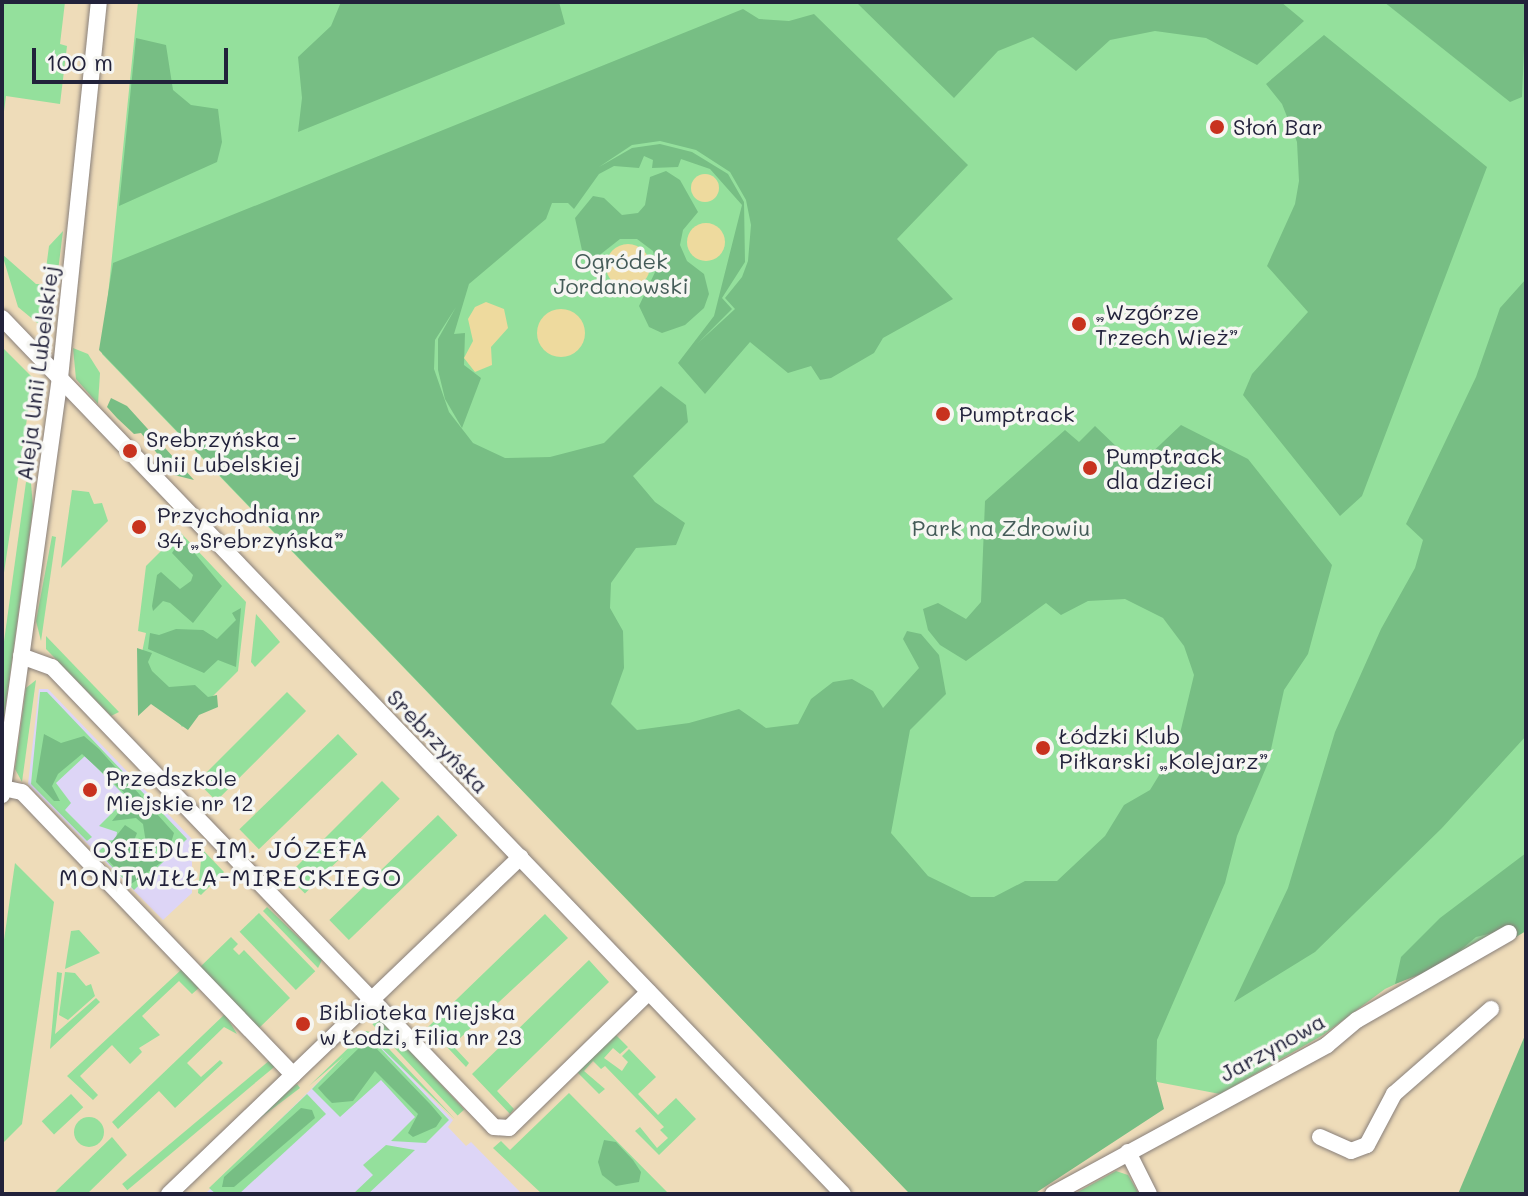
<!DOCTYPE html>
<meta charset="utf-8">
<style>
body{margin:0}
#map{position:relative;width:1528px;height:1196px;overflow:hidden;background:#eedcb9;font-family:Mali,sans-serif}
div>[style]{position:absolute}
.built>*{inset:0;background:#ddd5f6}
.green>*{inset:0;background:#94e09c;transform-origin:0 0}
.round{border-radius:50%}
.forest>*{inset:0;background:#77be84}
.sand>*{inset:0;background:#eeda9e}
.roads{filter:drop-shadow(0 0 2px #887f7a) drop-shadow(0 0 2px #887f7a)}
.minor>*{height:16px;margin:-8px;padding:0 8px;transform-origin:8px;border-radius:8px;background:#fff}
.dots>*{width:22px;height:22px;translate:-50% -50%;box-sizing:border-box;border:4px solid #f6f6f2;border-radius:50%}
span{translate:-50% -50%;white-space:nowrap;text-align:center;line-height:1.15;-webkit-text-stroke:7px #f6f6f2;paint-order:stroke}
.poi-label{font-size:22px;color:#22223b}
.left{translate:0 -50%;text-align:left}
.park-label{font-size:22px;color:#445b58}
.street-label{font-size:22px;color:#22223b}
.neighbourhood-label{font-size:24px;color:#22223b;letter-spacing:2px}
.frame{position:absolute;inset:0;border:4px solid #22223b;pointer-events:none}
.scale{position:absolute;left:32px;top:48px;width:196px;height:36px;box-sizing:border-box;border:4px solid #22223b;border-top:0;padding-left:10px;font-size:24px;line-height:28px;white-space:nowrap;color:#22223b;-webkit-text-stroke:6px #f6f6f2;paint-order:stroke}
</style>
<div id="map">
<div class="built">
<i style="clip-path:polygon(39px 689px,48px 689px,192px 839px,192px 893px,163px 920px,28px 784px)"></i>
<i style="clip-path:polygon(368px 1033px,453px 1120px,448px 1127px,466px 1146px,471px 1142px,522px 1194px,205px 1194px)"></i>
</div>
<div class="green">
<i style="clip-path:polygon(2px 2px,65px 2px,60px 44px,67px 46px,60px 104px,6px 96px,2px 127px)"></i>
<i style="clip-path:polygon(138px 2px,1526px 2px,1526px 913px,1453px 957px,1385px 989px,1323px 1035px,1220px 1094px,1152px 1081px,910px 1194px,102px 354px)"></i>
<i style="clip-path:polygon(63px 231px,51px 327px,47px 331px,18px 307px,2px 254px,36px 284px,44px 284px,49px 246px)"></i>
<i style="clip-path:polygon(2px 347px,33px 378px,2px 586px)"></i>
<i style="clip-path:polygon(73px 348px,88px 354px,100px 373px,98px 404px,76px 379px)"></i>
<i style="clip-path:polygon(26px 482px,31px 483px,33px 507px,2px 732px,2px 656px)"></i>
<i style="clip-path:polygon(72px 490px,89px 492px,94px 504px,102px 503px,108px 521px,61px 568px)"></i>
<i style="clip-path:polygon(180px 532px,246px 602px,238px 671px,182px 727px,140px 662px,146px 633px,138px 631px,146px 566px)"></i>
<i style="clip-path:polygon(52px 536px,56px 537px,41px 641px,36px 621px)"></i>
<i style="clip-path:polygon(256px 614px,280px 642px,255px 667px,251px 662px)"></i>
<i style="clip-path:polygon(46px 636px,119px 712px,111px 716px,46px 649px)"></i>
<i style="clip-path:polygon(36px 680px,22px 782px,15px 769px,26px 688px)"></i>
<i style="clip-path:polygon(40px 692px,47px 692px,187px 839px,134px 890px,98px 852px,105px 845px,101px 841px,116px 840px,117px 832px,99px 826px,127px 798px,85px 756px,56px 783px,71px 803px,65px 810px,92px 837px,87px 841px,31px 784px)"></i>
<i style="left:287px;top:692px;width:27px;height:127px;rotate:45deg"></i>
<i style="left:338px;top:734px;width:28px;height:137px;rotate:46deg"></i>
<i style="left:382px;top:781px;width:25px;height:134px;rotate:45deg"></i>
<i style="left:438px;top:815px;width:28px;height:151px;rotate:46deg"></i>
<i style="clip-path:polygon(202px 849px,224px 872px,201px 895px,198px 893px)"></i>
<i style="clip-path:polygon(15px 863px,54px 902px,22px 1124px,2px 1144px,2px 954px)"></i>
<i style="clip-path:polygon(267px 907px,322px 960px,318px 968px,263px 911px)"></i>
<i style="left:259px;top:913px;width:81px;height:27px;rotate:46deg"></i>
<i style="clip-path:polygon(545px 914px,568px 938px,459px 1039px,455px 1048px,469px 1063px,466px 1067px,428px 1027px)"></i>
<i style="clip-path:polygon(79px 930px,100px 953px,65px 969px,71px 931px)"></i>
<i style="clip-path:polygon(231px 937px,238px 944px,233px 949px,239px 955px,244px 950px,290px 998px,258px 1029px,199px 968px)"></i>
<i style="clip-path:polygon(589px 960px,609px 982px,497px 1091px,514px 1109px,510px 1114px,472px 1074px)"></i>
<i style="clip-path:polygon(182px 969px,200px 987px,192px 994px,179px 981px,142px 1016px,160px 1035px,139px 1048px,142px 1052px,130px 1064px,112px 1045px,80px 1076px,98px 1095px,93px 1100px,67px 1076px)"></i>
<i style="clip-path:polygon(57px 972px,62px 973px,55px 1034px,96px 998px,100px 1002px,50px 1049px)"></i>
<i style="clip-path:polygon(65px 972px,75px 973px,86px 986px,91px 984px,95px 996px,68px 1020px,59px 1015px)"></i>
<i style="clip-path:polygon(225px 1014px,237px 1034px,224px 1027px,187px 1063px,201px 1077px,220px 1060px,223px 1063px,175px 1108px,159px 1091px,118px 1129px,112px 1122px)"></i>
<i style="left:379px;top:1018px;width:125px;height:9px;rotate:47deg"></i>
<i style="clip-path:polygon(366px 1031px,374px 1033px,455px 1119px,367px 1034px,449px 1120px,426px 1143px,391px 1141px,415px 1117px,381px 1080px,340px 1117px,312px 1089px,343px 1057px,309px 1086px)"></i>
<i style="clip-path:polygon(616px 1035px,628px 1047px,620px 1054px,613px 1048px,604px 1058px,622px 1071px,628px 1062px,622px 1056px,629px 1049px,656px 1077px,638px 1094px,658px 1115px,676px 1098px,696px 1119px,659px 1155px,635px 1131px,640px 1127px,657px 1148px,668px 1138px,660px 1130px,664px 1127px,605px 1066px,601px 1069px,593px 1061px,584px 1071px,605px 1089px,599px 1094px,577px 1072px)"></i>
<i style="left:270px;top:1060px;width:8px;height:193px;rotate:50deg"></i>
<i style="left:297px;top:1084px;width:5px;height:137px;rotate:53deg"></i>
<i style="clip-path:polygon(569px 1093px,669px 1194px,542px 1194px,493px 1148px,501px 1141px,510px 1150px)"></i>
<i style="left:71px;top:1094px;width:18px;height:40px;rotate:47deg"></i>
<i style="clip-path:polygon(307px 1094px,326px 1114px,239px 1194px,216px 1194px,209px 1188px)"></i>
<i class="round" style="left:74px;top:1117px;width:30px;height:30px"></i>
<i style="clip-path:polygon(112px 1137px,127px 1155px,87px 1194px,53px 1194px)"></i>
<i style="clip-path:polygon(386px 1145px,415px 1150px,368px 1194px,353px 1194px,373px 1175px,363px 1165px)"></i>
<i style="clip-path:polygon(1116px 1171px,1128px 1175px,1139px 1194px,1074px 1194px)"></i>
</div>
<div class="forest">
<i style="clip-path:polygon(341px 2px,559px 2px,565px 24px,298px 132px,302px 98px,298px 57px,331px 26px)"></i>
<i style="clip-path:polygon(856px 2px,1281px 2px,1304px 21px,1257px 65px,1206px 38px,1155px 31px,1110px 40px,1076px 71px,1033px 37px,998px 51px,954px 98px)"></i>
<i style="clip-path:polygon(1384px 2px,1526px 2px,1522px 97px,1510px 102px)"></i>
<i style="clip-path:polygon(evenodd,743px 9px,759px 19px,789px 21px,814px 14px,968px 165px,897px 239px,953px 299px,883px 338px,874px 353px,831px 378px,820px 380px,811px 366px,788px 373px,750px 342px,705px 394px,678px 363px,714px 316px,742px 205px,710px 169px,681px 159px,678px 167px,652px 168px,653px 160px,644px 156px,639px 168px,614px 166px,599px 174px,574px 209px,568px 203px,552px 203px,546px 219px,469px 284px,454px 334px,465px 333px,464px 365px,481px 378px,462px 428px,445px 399px,438px 370px,438px 339px,456px 307px,435px 340px,434px 369px,449px 412px,473px 443px,505px 458px,550px 457px,604px 443px,661px 386px,686px 405px,688px 422px,633px 476px,655px 502px,685px 523px,676px 545px,636px 548px,611px 583px,610px 608px,623px 631px,624px 668px,611px 704px,637px 730px,689px 723px,739px 709px,766px 728px,798px 724px,811px 699px,833px 682px,852px 679px,873px 691px,883px 708px,919px 668px,903px 639px,907px 631px,921px 634px,939px 655px,946px 694px,910px 730px,891px 833px,928px 876px,971px 897px,994px 897px,1025px 881px,1057px 881px,1105px 836px,1124px 805px,1150px 790px,1177px 746px,1194px 675px,1184px 646px,1163px 618px,1125px 599px,1088px 601px,1061px 615px,1046px 603px,966px 661px,940px 645px,928px 630px,923px 609px,938px 603px,966px 619px,981px 602px,985px 501px,1065px 430px,1079px 442px,1095px 426px,1121px 451px,1145px 459px,1181px 425px,1248px 459px,1332px 565px,1308px 654px,1284px 690px,1268px 763px,1237px 836px,1225px 883px,1157px 1040px,1156px 1079px,1164px 1109px,1034px 1194px,910px 1194px,99px 350px,113px 263px,743px 9px,660px 141px,696px 150px,730px 172px,746px 200px,751px 225px,748px 261px,742px 277px,725px 298px,735px 309px,698px 343px,732px 309px,722px 298px,745px 262px,744px 202px,728px 174px,692px 152px,660px 144px,632px 148px,599px 167px,632px 145px,660px 141px)"></i>
<i style="clip-path:polygon(1324px 35px,1487px 167px,1362px 496px,1340px 516px,1243px 395px,1252px 374px,1308px 312px,1267px 266px,1295px 204px,1299px 181px,1297px 142px,1282px 104px,1266px 84px)"></i>
<i style="clip-path:polygon(136px 38px,166px 45px,173px 90px,191px 105px,218px 109px,222px 142px,217px 162px,119px 206px)"></i>
<i style="clip-path:polygon(666px 171px,680px 180px,698px 212px,683px 230px,680px 245px,687px 261px,704px 274px,709px 294px,704px 308px,685px 325px,662px 333px,649px 327px,639px 306px,657px 268px,653px 251px,637px 239px,620px 239px,592px 261px,583px 255px,575px 218px,593px 196px,604px 198px,622px 215px,638px 213px,645px 205px,650px 177px)"></i>
<i style="clip-path:polygon(1526px 279px,1526px 736px,1442px 828px,1315px 952px,1234px 1002px,1288px 888px,1335px 732px,1381px 629px,1415px 568px,1423px 540px,1406px 524px,1476px 377px,1500px 308px)"></i>
<i style="clip-path:polygon(111px 398px,127px 406px,194px 480px,174px 475px,141px 433px,134px 434px,117px 418px,107px 407px)"></i>
<i style="clip-path:polygon(178px 544px,187px 544px,222px 586px,193px 623px,170px 603px,163px 601px,153px 611px,152px 606px,157px 575px,161px 572px,180px 589px,191px 581px,193px 575px,172px 553px)"></i>
<i style="clip-path:polygon(241px 608px,236px 667px,218px 660px,204px 673px,148px 649px,150px 633px,159px 635px,176px 629px,203px 630px,217px 639px,236px 620px,232px 613px)"></i>
<i style="clip-path:polygon(137px 648px,152px 653px,148px 662px,152px 671px,169px 687px,195px 685px,208px 697px,217px 695px,218px 707px,199px 715px,188px 730px,151px 704px,138px 716px)"></i>
<i style="clip-path:polygon(44px 734px,61px 743px,84px 736px,99px 749px,174px 833px,170px 846px,158px 849px,146px 843px,143px 824px,136px 818px,112px 821px,130px 798px,82px 754px,58px 774px,52px 786px,60px 801px,54px 801px,36px 782px)"></i>
<i style="clip-path:polygon(125px 825px,137px 833px,129px 853px,140px 861px,146px 852px,154px 853px,162px 862px,131px 884px,102px 854px)"></i>
<i style="clip-path:polygon(1526px 853px,1526px 931px,1516px 937px,1509px 929px,1476px 937px,1442px 966px,1395px 984px,1401px 957px,1440px 918px)"></i>
<i style="clip-path:polygon(1526px 1033px,1526px 1194px,1458px 1194px)"></i>
<i style="clip-path:polygon(362px 1045px,374px 1046px,431px 1105px,442px 1118px,436px 1127px,413px 1137px,408px 1133px,418px 1114px,375px 1071px,353px 1101px,332px 1103px,325px 1096px,318px 1088px)"></i>
<i style="clip-path:polygon(301px 1108px,312px 1110px,315px 1118px,234px 1187px,222px 1187px,224px 1177px)"></i>
<i style="clip-path:polygon(604px 1140px,616px 1142px,633px 1160px,641px 1172px,639px 1182px,616px 1186px,602px 1175px,598px 1162px)"></i>
</div>
<div class="sand">
<i class="round" style="left:691px;top:174px;width:28px;height:28px"></i>
<i class="round" style="left:687px;top:223px;width:38px;height:38px"></i>
<i class="round" style="left:606px;top:244px;width:44px;height:44px"></i>
<i style="clip-path:polygon(486px 302px,504px 309px,508px 328px,491px 347px,492px 365px,475px 372px,464px 358px,473px 341px,468px 319px,475px 307px)"></i>
<i class="round" style="left:537px;top:309px;width:48px;height:48px"></i>
</div>
<div class="roads">
<div class="minor">
<i style="left:2px;top:318px;width:1214px;rotate:46.17deg"></i>
<i style="left:21px;top:656px;width:33px;rotate:20deg"></i>
<i style="left:52px;top:667px;width:638px;rotate:46.14deg"></i>
<i style="left:494px;top:1127px;width:15px;rotate:4deg"></i>
<i style="left:509px;top:1128px;width:195px;rotate:-44.2deg"></i>
<i style="left:3px;top:788px;width:19px;rotate:12deg"></i>
<i style="left:22px;top:792px;width:392px;rotate:46.2deg"></i>
<i style="left:2px;top:795px;width:421px;rotate:-82.1deg"></i>
<i style="left:60px;top:378px;width:378px;rotate:-84.1deg"></i>
<i style="left:1320px;top:1137px;width:34px;rotate:24deg"></i>
<i style="left:1351px;top:1151px;width:17px;rotate:-21deg"></i>
<i style="left:1367px;top:1145px;width:58px;rotate:-62.1deg"></i>
<i style="left:1394px;top:1094px;width:129px;rotate:-41.2deg"></i>
<i style="left:1128px;top:1152px;width:47px;rotate:63.4deg"></i>
<i style="left:169px;top:1194px;width:487px;rotate:-43.8deg"></i>
<i style="left:1053px;top:1194px;width:312px;rotate:-28.5deg"></i>
<i style="left:1327px;top:1045px;width:39px;rotate:-40deg"></i>
<i style="left:1357px;top:1020px;width:175px;rotate:-29.8deg"></i>
</div>
</div>
<div class="dots">
<i style="left:1217px;top:127px;background:#c8321e"></i>
<i style="left:1079px;top:324px;background:#c8321e"></i>
<i style="left:943px;top:414px;background:#c8321e"></i>
<i style="left:130px;top:451px;background:#c8321e"></i>
<i style="left:1090px;top:468px;background:#c8321e"></i>
<i style="left:139px;top:527px;background:#c8321e"></i>
<i style="left:1043px;top:748px;background:#c8321e"></i>
<i style="left:90px;top:790px;background:#c8321e"></i>
<i style="left:303px;top:1024px;background:#c8321e"></i>
</div>
<div class="poi-label">
<span class="left" style="left:1233px;top:127px">Słoń Bar</span>
<span class="left" style="left:1095px;top:324px">„Wzgórze<br>Trzech Wież”</span>
<span class="left" style="left:959px;top:414px">Pumptrack</span>
<span class="left" style="left:146px;top:451px">Srebrzyńska -<br>Unii Lubelskiej</span>
<span class="left" style="left:1106px;top:468px">Pumptrack<br>dla dzieci</span>
<span class="left" style="left:157px;top:527px">Przychodnia nr<br>34 „Srebrzyńska”</span>
<span class="left" style="left:1059px;top:748px">Łódzki Klub<br>Piłkarski „Kolejarz”</span>
<span class="left" style="left:106px;top:790px">Przedszkole<br>Miejskie nr 12</span>
<span class="left" style="left:319px;top:1024px">Biblioteka Miejska<br>w Łodzi, Filia nr 23</span>
</div>
<div class="park-label">
<span style="left:621px;top:273px">Ogródek<br>Jordanowski</span>
<span style="left:1001px;top:528px">Park na Zdrowiu</span>
</div>
<div class="street-label">
<span style="left:37px;top:373px;rotate:-83deg">Aleja Unii Lubelskiej</span>
<span style="left:438px;top:741px;rotate:46deg">Srebrzyńska</span>
<span style="left:1272px;top:1047px;rotate:-29deg">Jarzynowa</span>
</div>
<div class="neighbourhood-label">
<span style="left:231px;top:863px">OSIEDLE IM. JÓZEFA<br>MONTWIŁŁA-MIRECKIEGO</span>
</div>
<div class="frame"></div>
<div class="scale">100 m</div>
</div>
